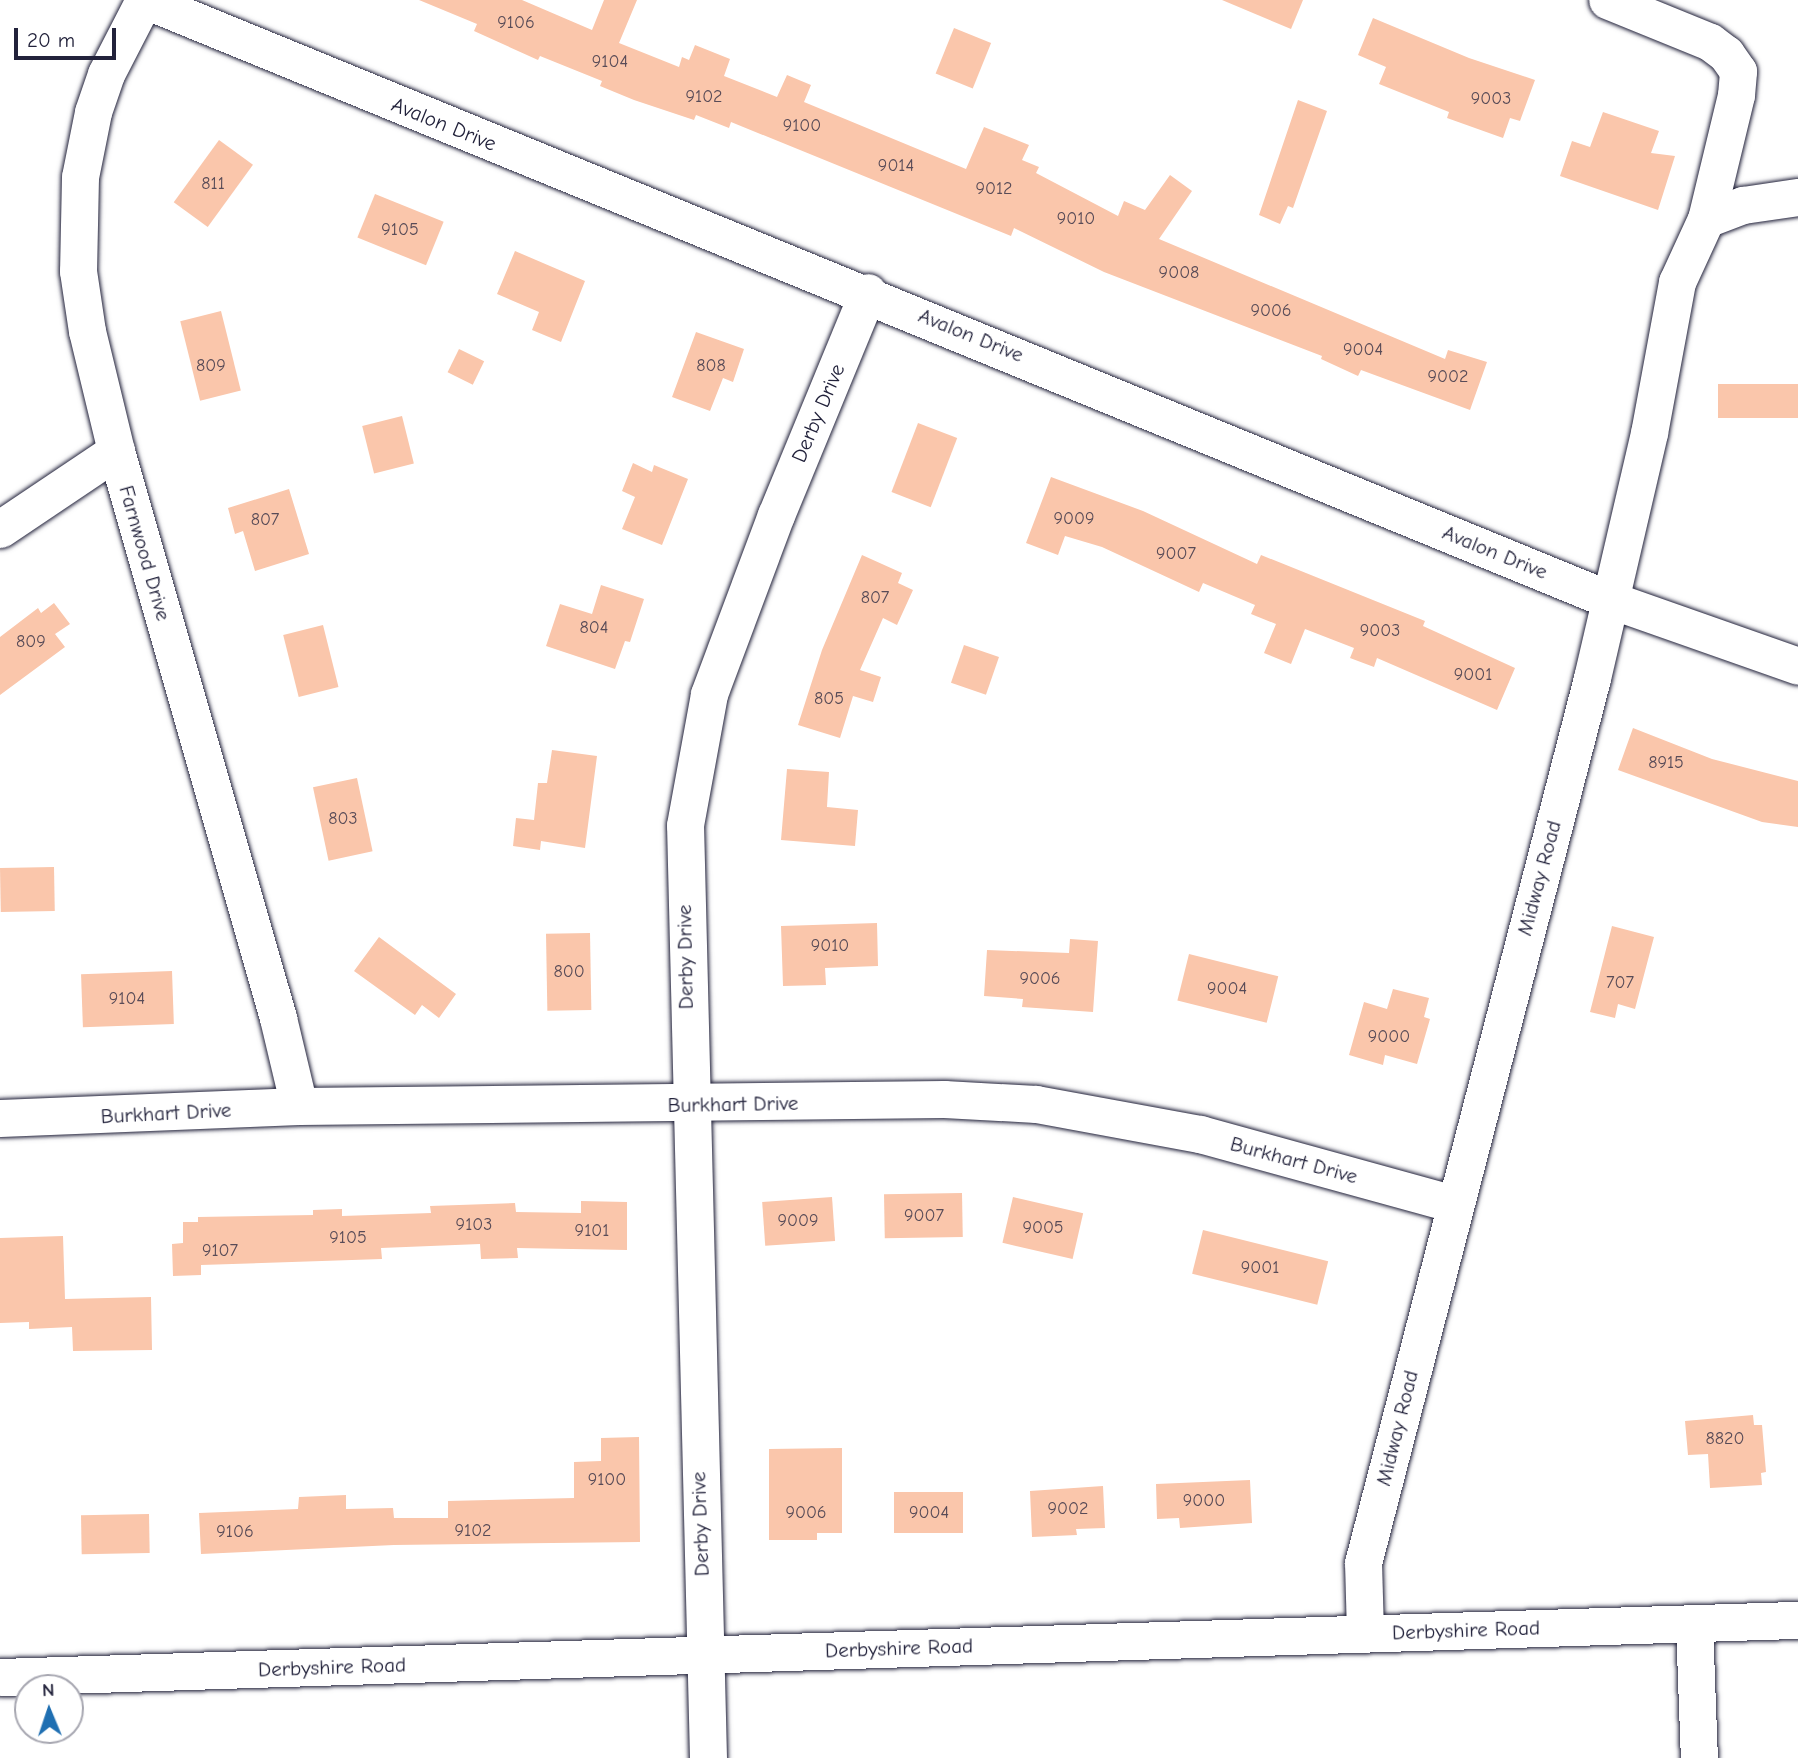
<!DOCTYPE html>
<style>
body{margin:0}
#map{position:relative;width:1798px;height:1758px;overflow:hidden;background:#fff;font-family:"Comic Neue",sans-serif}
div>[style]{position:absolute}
.building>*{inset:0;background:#fac6ab;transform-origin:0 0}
.roads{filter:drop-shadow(0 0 2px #22223b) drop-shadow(0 0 2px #22223b)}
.minor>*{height:37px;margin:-18.5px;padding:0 18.5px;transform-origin:18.5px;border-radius:18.5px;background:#fff}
span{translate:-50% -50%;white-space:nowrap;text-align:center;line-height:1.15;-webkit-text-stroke:6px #fff;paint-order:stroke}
.number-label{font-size:18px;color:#584b57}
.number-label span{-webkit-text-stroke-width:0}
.street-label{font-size:21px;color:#22223b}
.north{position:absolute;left:14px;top:1674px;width:70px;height:70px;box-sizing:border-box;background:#fff;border:2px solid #a7a7b1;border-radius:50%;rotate:358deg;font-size:19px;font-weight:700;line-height:28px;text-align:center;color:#22223b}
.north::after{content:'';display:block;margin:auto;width:24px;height:32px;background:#1f6fb2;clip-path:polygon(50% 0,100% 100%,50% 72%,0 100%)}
.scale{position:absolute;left:14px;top:28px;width:102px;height:32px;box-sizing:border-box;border:4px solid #22223b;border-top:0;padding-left:9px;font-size:21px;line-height:24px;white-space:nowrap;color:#22223b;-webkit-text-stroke:5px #fff;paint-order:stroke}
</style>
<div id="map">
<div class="building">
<i style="clip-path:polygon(419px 0,522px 0,592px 30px,604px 0,637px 0,619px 43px,679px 67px,682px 57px,689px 60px,695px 45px,730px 59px,724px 76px,777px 97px,787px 75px,811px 85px,804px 102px,966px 169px,984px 127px,1029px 145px,1022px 160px,1039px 167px,1036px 173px,1118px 216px,1124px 201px,1145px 210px,1170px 175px,1192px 191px,1159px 239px,1445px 359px,1448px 350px,1487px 362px,1470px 410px,1361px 370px,1358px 376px,1321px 359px,1322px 356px,1104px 272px,1014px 228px,1011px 236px,731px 122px,729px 128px,696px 115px,694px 120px,634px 100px,600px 86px,602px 81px,540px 56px,538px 60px,474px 31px,477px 24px)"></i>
<i style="clip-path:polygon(1222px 0,1303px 0,1291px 29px)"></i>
<i style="clip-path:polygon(1373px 18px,1469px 58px,1535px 80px,1520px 121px,1510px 118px,1503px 138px,1447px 118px,1449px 112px,1379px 84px,1386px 67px,1358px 55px)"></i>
<i style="left:954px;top:28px;width:40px;height:49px;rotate:22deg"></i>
<i style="clip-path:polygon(1298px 100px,1327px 111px,1293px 208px,1288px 206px,1280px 224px,1259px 215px)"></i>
<i style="clip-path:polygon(1603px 112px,1659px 131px,1651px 153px,1675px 156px,1658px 210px,1560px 176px,1572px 141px,1590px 147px)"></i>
<i style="left:219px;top:140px;width:42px;height:77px;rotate:36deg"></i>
<i style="left:375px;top:194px;width:74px;height:47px;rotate:22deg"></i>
<i style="clip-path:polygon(515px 251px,585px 281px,561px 342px,532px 330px,539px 312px,497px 294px)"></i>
<i style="left:221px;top:311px;width:82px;height:42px;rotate:76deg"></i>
<i style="clip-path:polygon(696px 332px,744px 349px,733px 382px,723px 378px,710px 411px,672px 397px)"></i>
<i style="left:459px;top:349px;width:28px;height:26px;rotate:26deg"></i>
<i style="left:1798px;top:384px;width:34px;height:80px;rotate:90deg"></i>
<i style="left:402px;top:416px;width:49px;height:41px;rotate:76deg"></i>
<i style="left:918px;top:423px;width:42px;height:74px;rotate:21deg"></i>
<i style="clip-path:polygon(633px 463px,652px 472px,654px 465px,688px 479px,662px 545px,622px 529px,635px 497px,622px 491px)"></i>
<i style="clip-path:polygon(1051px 477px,1143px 511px,1257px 564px,1261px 555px,1425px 621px,1423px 626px,1515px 668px,1497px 710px,1377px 658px,1374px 667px,1350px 658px,1354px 648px,1305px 629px,1291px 664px,1264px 653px,1276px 624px,1251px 614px,1255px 605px,1203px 583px,1199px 592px,1102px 547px,1065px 536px,1058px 555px,1026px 543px)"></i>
<i style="clip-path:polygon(289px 489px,309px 554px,255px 571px,243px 531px,235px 534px,228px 508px)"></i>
<i style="clip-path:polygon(862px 555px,902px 573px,898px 583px,913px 590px,897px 625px,883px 618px,860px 670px,881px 677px,873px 702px,853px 696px,840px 738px,798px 725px,822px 650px)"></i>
<i style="clip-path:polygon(601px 585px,644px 599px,630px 642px,625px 641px,615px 669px,546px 646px,560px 604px,592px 614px)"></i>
<i style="clip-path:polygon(54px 603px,70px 624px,55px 634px,65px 647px,0 695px,0 637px,38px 608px,41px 613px)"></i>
<i style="left:323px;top:625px;width:64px;height:41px;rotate:76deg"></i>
<i style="left:964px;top:645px;width:37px;height:40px;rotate:19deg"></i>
<i style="clip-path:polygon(1633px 728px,1712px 759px,1798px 781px,1798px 827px,1762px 822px,1618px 770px)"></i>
<i style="clip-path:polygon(552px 750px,597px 756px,585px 848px,541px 841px,540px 850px,513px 846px,516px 818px,534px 820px,538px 783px,547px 783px)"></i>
<i style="clip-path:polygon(787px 769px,829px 772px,827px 807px,858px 810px,855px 846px,781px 840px)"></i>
<i style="left:357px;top:778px;width:75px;height:45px;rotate:78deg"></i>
<i style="left:54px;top:867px;width:44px;height:54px;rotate:89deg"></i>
<i style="clip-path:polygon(877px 923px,878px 966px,825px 968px,826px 985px,783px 986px,781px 926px)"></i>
<i style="clip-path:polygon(1612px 926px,1654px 937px,1635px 1009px,1618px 1004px,1615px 1018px,1590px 1012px)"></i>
<i style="left:590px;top:933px;width:77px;height:44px;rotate:89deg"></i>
<i style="clip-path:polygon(379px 937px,456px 994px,439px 1018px,422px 1005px,415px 1015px,354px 971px)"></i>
<i style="clip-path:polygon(1070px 939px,1098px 941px,1093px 1012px,1022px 1007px,1023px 999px,984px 996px,987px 950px,1069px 953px)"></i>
<i style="left:1189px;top:954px;width:92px;height:48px;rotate:14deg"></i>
<i style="left:172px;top:971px;width:53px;height:91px;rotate:88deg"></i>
<i style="clip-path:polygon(1393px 989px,1429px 998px,1424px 1017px,1430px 1019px,1417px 1064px,1385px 1055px,1383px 1065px,1349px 1055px,1364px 1002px,1387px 1009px)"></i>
<i style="left:962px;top:1193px;width:44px;height:78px;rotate:89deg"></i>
<i style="left:832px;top:1197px;width:44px;height:70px;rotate:86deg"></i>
<i style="left:1013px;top:1197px;width:72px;height:47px;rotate:13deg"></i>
<i style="clip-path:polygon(581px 1201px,627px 1202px,627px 1250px,517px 1248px,518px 1258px,481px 1259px,480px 1244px,381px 1248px,382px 1259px,201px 1265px,201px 1275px,173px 1276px,172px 1244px,183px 1243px,183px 1222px,198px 1222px,198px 1217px,313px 1215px,313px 1210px,342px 1209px,342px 1216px,431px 1213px,430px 1206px,515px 1203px,516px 1212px,581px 1213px)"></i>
<i style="left:1203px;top:1230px;width:129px;height:45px;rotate:14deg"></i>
<i style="clip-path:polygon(63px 1236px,65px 1299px,151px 1297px,152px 1350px,73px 1351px,72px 1327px,29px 1329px,29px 1322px,0 1323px,0 1238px)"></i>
<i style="clip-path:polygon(1753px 1415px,1754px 1425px,1762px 1425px,1766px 1472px,1761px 1473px,1762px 1485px,1710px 1488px,1708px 1454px,1688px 1455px,1685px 1421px)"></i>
<i style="clip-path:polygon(639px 1437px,640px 1542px,394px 1545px,201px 1554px,199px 1513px,298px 1509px,299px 1497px,346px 1495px,346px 1509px,393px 1508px,394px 1518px,448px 1518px,448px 1501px,574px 1498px,574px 1462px,601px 1461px,601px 1438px)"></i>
<i style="clip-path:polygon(842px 1448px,842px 1533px,817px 1533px,817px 1540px,769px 1540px,769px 1449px)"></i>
<i style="clip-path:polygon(1250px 1480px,1252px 1523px,1180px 1528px,1179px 1518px,1157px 1519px,1156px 1484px)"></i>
<i style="clip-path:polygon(1103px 1486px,1105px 1528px,1076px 1529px,1077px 1535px,1032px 1537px,1030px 1491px)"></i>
<i style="left:963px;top:1492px;width:41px;height:69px;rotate:90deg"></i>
<i style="left:149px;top:1514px;width:39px;height:68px;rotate:89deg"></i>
</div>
<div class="roads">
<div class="minor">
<i style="left:144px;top:0;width:83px;rotate:117.2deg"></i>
<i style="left:106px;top:74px;width:40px;rotate:108.9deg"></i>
<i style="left:93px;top:112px;width:66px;rotate:101.3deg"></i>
<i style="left:80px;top:177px;width:94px;rotate:91.2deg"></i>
<i style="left:78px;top:271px;width:61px;rotate:81.5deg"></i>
<i style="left:87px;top:331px;width:123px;rotate:76.4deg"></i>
<i style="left:116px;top:451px;width:590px;rotate:74.05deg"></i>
<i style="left:278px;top:1018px;width:90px;rotate:76.6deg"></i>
<i style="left:145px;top:0;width:1581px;rotate:22.27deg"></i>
<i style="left:1608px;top:599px;width:201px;rotate:19.4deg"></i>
<i style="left:1706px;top:219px;width:40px;rotate:-21deg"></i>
<i style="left:1743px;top:205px;width:56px;rotate:-8.3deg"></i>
<i style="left:0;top:529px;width:140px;rotate:-33.9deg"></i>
<i style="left:0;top:1118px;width:299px;rotate:-2.3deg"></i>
<i style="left:299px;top:1106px;width:645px;rotate:-0.62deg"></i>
<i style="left:944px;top:1099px;width:92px;rotate:3.1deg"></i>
<i style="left:1036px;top:1104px;width:167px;rotate:10.4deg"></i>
<i style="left:1200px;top:1134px;width:263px;rotate:15.4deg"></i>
<i style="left:1694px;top:1624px;width:134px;rotate:87.9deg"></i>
<i style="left:1365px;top:1633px;width:70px;rotate:-91.6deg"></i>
<i style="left:1363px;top:1563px;width:914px;rotate:-75.49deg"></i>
<i style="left:1592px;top:678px;width:252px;rotate:-76.9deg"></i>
<i style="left:1649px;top:433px;width:154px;rotate:-79.5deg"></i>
<i style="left:1677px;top:282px;width:69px;rotate:-65.3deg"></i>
<i style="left:1706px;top:219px;width:128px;rotate:-76.4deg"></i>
<i style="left:1736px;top:95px;width:24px;rotate:-85deg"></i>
<i style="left:1738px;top:71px;width:21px;rotate:-125deg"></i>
<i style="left:1726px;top:54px;width:20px;rotate:-143deg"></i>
<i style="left:1710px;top:42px;width:111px;rotate:-157.8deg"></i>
<i style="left:0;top:1677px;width:1799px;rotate:-1.82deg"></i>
<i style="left:708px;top:1758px;width:933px;rotate:-91.41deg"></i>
<i style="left:685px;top:825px;width:133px;rotate:-79.6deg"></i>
<i style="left:709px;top:694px;width:191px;rotate:-69.5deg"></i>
<i style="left:776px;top:515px;width:241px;rotate:-67.6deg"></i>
</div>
</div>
<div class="number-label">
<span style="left:516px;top:23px">9106</span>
<span style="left:610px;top:62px">9104</span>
<span style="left:704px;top:97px">9102</span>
<span style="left:1491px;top:99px">9003</span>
<span style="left:802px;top:126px">9100</span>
<span style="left:896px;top:166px">9014</span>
<span style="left:213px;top:184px">811</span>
<span style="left:994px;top:189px">9012</span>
<span style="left:1076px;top:219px">9010</span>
<span style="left:400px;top:230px">9105</span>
<span style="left:1179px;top:273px">9008</span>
<span style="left:1271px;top:311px">9006</span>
<span style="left:1363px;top:350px">9004</span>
<span style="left:211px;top:366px">809</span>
<span style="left:711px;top:366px">808</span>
<span style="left:1448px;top:377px">9002</span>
<span style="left:1074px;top:519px">9009</span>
<span style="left:265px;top:520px">807</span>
<span style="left:1176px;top:554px">9007</span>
<span style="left:875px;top:598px">807</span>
<span style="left:594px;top:628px">804</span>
<span style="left:1380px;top:631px">9003</span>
<span style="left:31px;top:642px">809</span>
<span style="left:1473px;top:675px">9001</span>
<span style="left:829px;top:699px">805</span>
<span style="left:1666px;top:763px">8915</span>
<span style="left:343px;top:819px">803</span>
<span style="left:830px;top:946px">9010</span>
<span style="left:569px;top:972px">800</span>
<span style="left:1040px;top:979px">9006</span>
<span style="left:1620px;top:983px">707</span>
<span style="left:1227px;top:989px">9004</span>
<span style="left:127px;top:999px">9104</span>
<span style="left:1389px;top:1037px">9000</span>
<span style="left:924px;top:1216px">9007</span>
<span style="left:798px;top:1221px">9009</span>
<span style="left:474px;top:1225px">9103</span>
<span style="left:1043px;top:1228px">9005</span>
<span style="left:592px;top:1231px">9101</span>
<span style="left:348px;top:1238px">9105</span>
<span style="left:220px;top:1251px">9107</span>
<span style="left:1260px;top:1268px">9001</span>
<span style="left:1725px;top:1439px">8820</span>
<span style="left:607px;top:1480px">9100</span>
<span style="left:1204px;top:1501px">9000</span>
<span style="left:1068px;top:1509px">9002</span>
<span style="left:806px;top:1513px">9006</span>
<span style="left:929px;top:1513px">9004</span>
<span style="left:473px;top:1531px">9102</span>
<span style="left:235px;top:1532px">9106</span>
</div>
<div class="street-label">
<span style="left:444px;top:124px;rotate:22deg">Avalon Drive</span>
<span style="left:971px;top:335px;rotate:22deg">Avalon Drive</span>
<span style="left:818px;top:413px;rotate:-67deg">Derby Drive</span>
<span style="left:1495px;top:552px;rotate:22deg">Avalon Drive</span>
<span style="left:145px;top:553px;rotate:74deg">Farnwood Drive</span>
<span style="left:1539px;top:878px;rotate:-75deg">Midway Road</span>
<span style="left:685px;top:957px;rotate:-91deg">Derby Drive</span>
<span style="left:733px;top:1104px;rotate:-1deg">Burkhart Drive</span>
<span style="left:166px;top:1113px;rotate:-3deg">Burkhart Drive</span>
<span style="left:1294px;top:1160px;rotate:15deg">Burkhart Drive</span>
<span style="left:1397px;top:1428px;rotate:-76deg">Midway Road</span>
<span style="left:700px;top:1524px;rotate:-92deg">Derby Drive</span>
<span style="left:1466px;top:1630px;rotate:-2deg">Derbyshire Road</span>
<span style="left:899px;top:1648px;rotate:-2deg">Derbyshire Road</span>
<span style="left:332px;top:1667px;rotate:-2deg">Derbyshire Road</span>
</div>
<div class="north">N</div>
<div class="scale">20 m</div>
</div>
